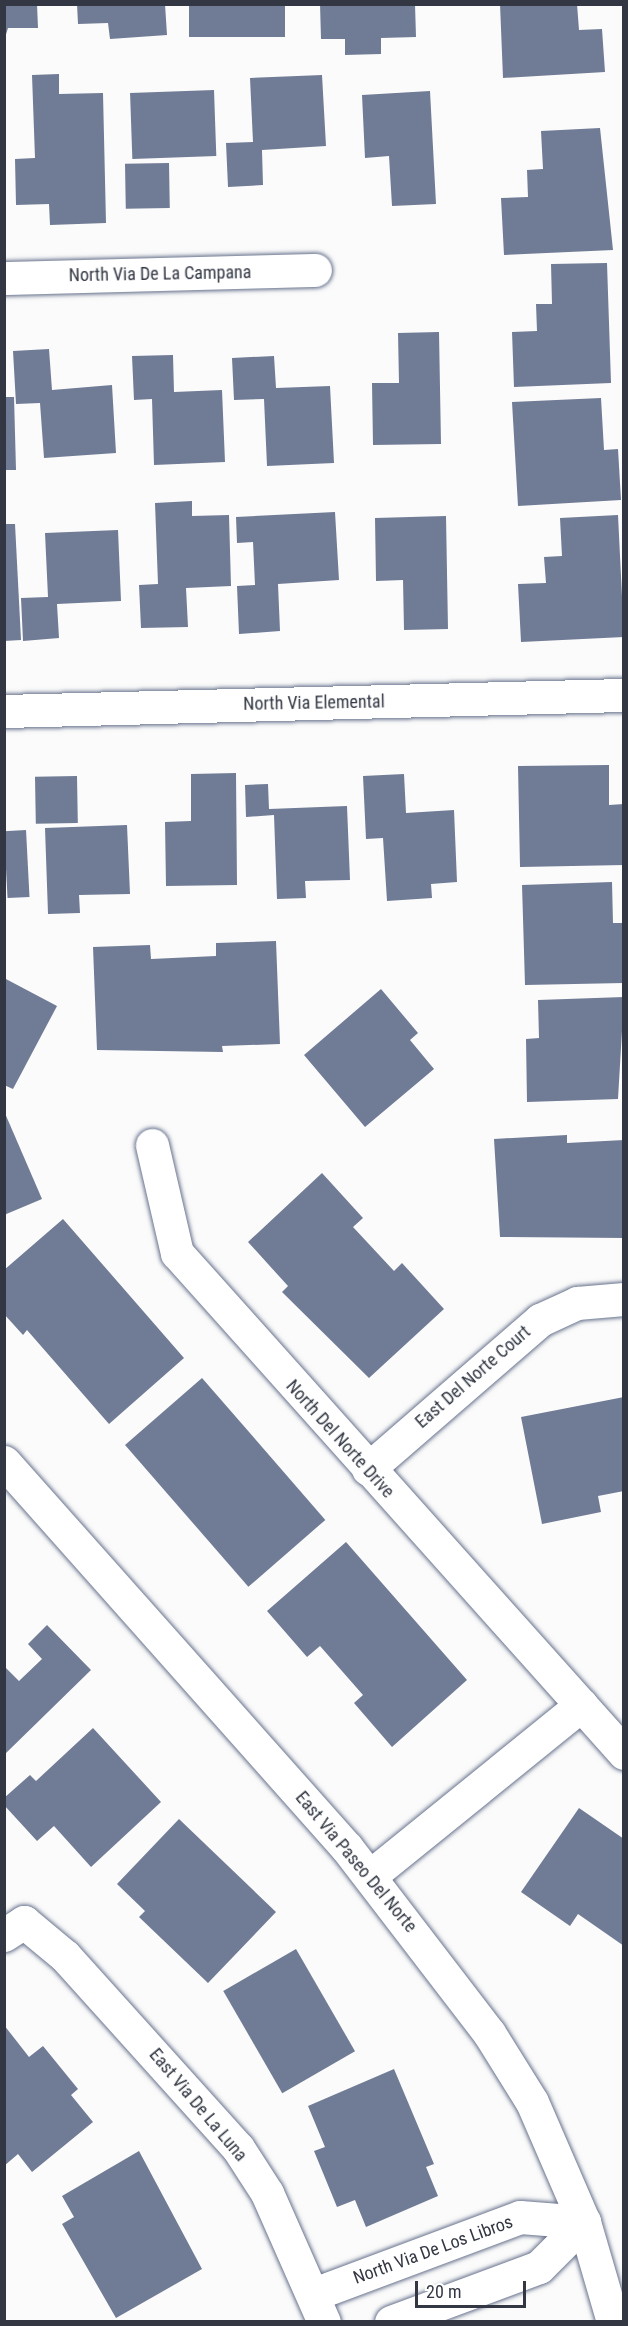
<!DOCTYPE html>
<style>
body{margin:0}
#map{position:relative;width:628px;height:2326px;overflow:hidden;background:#fbfbfb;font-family:"Roboto Condensed",sans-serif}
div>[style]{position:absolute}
.building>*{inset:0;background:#707b95;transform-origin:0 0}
.roads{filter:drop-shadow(0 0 2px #68738d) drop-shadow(0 0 2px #68738d)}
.minor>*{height:33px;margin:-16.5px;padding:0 16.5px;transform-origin:16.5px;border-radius:16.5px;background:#fff}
.tertiary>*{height:33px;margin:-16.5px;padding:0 16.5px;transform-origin:16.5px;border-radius:16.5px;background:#fff}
span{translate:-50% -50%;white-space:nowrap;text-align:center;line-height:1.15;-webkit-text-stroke:6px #fff;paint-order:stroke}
.street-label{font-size:18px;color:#323743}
.frame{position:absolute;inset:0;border:6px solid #323743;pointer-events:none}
.scale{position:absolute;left:415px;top:2281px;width:111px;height:27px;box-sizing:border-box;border:3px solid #323743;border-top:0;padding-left:8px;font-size:18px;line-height:21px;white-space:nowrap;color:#323743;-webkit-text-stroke:4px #fff;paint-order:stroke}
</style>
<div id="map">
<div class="building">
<i style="clip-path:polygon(4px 4px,37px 4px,38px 28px,8px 28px,4px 41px)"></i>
<i style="clip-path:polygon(77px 4px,165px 4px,167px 35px,110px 39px,108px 23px,78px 24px)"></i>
<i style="left:189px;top:4px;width:96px;height:33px"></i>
<i style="clip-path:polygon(320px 4px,415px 4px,416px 37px,381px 38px,381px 54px,345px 55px,345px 39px,321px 39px)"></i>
<i style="clip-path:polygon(500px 4px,577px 4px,579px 30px,602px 29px,605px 72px,503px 78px)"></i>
<i style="clip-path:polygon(59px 74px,59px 94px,103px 93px,106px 223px,50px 225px,49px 204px,16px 205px,15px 159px,35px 158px,32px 75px)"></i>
<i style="clip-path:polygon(322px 75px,326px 146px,262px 150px,263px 185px,228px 187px,226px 143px,253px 142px,250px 78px)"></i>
<i style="left:214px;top:90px;width:66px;height:84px;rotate:88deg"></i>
<i style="clip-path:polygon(430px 91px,436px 204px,392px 206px,389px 156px,365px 158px,362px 95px)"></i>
<i style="clip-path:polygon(600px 128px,613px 250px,504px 255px,501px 198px,528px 197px,527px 170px,543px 169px,541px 131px)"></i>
<i style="left:169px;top:163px;width:45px;height:44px;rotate:89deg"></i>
<i style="clip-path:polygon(607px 263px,611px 383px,514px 387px,512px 332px,537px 331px,536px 304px,552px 304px,551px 264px)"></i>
<i style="clip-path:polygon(439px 332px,441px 444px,373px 445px,372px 383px,399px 383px,398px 333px)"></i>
<i style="clip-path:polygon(49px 349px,52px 390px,112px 385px,116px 453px,44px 458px,40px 403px,16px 404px,13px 351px)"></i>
<i style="clip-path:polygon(173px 355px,174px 392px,222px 390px,225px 462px,154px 465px,152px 399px,134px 400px,132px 356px)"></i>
<i style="clip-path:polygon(274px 356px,276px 388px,330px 386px,334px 463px,267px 466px,264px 399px,234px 400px,232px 358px)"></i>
<i style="clip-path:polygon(4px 397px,14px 397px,16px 470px,4px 470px)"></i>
<i style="clip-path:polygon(601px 398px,604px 450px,618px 449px,621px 500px,518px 506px,512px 402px)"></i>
<i style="clip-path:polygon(192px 501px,192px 516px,229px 515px,231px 586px,186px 588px,188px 627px,141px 628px,139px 585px,158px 584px,155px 503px)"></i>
<i style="clip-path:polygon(335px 512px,339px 580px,278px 584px,280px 631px,239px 634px,237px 586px,255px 585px,253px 542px,237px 543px,236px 517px)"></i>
<i style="clip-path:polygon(618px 515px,624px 637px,521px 642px,518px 584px,546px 583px,544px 557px,562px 556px,560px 518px)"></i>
<i style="clip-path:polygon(446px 516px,448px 629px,404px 630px,403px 580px,376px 581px,375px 518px)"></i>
<i style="clip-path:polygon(4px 524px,15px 524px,21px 640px,4px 641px)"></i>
<i style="clip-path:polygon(118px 530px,121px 601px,57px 604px,59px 638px,23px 641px,21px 598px,48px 597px,45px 533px)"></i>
<i style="clip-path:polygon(609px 765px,609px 805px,624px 804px,624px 865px,520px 867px,518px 766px)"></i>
<i style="clip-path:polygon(236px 773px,237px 885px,166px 886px,165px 822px,191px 821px,191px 774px)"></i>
<i style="clip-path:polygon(404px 774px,406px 813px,454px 810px,457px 882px,431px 884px,432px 898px,387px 901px,383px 838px,366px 839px,363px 776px)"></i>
<i style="left:77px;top:776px;width:47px;height:42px;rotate:89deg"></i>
<i style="clip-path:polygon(268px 784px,269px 809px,347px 806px,350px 880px,305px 881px,306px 898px,277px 899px,274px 815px,246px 817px,245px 785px)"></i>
<i style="clip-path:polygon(127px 825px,130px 894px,79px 895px,80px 913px,48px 914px,45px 828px)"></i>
<i style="left:26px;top:830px;width:67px;height:22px;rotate:87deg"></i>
<i style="clip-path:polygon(612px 882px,613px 923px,624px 923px,624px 983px,525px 985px,522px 885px)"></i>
<i style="clip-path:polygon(276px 941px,280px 1044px,222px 1046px,223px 1052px,97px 1050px,93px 947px,150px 945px,151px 959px,216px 956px,216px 943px)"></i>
<i style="clip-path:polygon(4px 978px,57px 1006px,13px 1089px,4px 1085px)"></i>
<i style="clip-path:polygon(381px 989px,418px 1033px,410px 1040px,434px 1069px,365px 1127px,304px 1055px)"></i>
<i style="clip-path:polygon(624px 997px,618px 1099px,527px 1102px,526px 1039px,539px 1038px,538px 1000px)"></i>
<i style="clip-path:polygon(4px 1111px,42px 1199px,4px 1215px)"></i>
<i style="clip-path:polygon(567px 1135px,567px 1143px,624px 1140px,624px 1238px,500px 1237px,494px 1139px)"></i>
<i style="clip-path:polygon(322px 1173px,363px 1218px,353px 1227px,394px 1271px,402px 1263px,444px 1309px,369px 1378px,282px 1292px,288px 1286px,248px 1242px)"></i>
<i style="clip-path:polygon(63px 1219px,184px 1358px,109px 1424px,27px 1330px,23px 1335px,4px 1314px,4px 1270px)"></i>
<i style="left:202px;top:1378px;width:188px;height:102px;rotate:49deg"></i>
<i style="clip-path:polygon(624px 1397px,624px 1491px,598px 1496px,601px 1512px,542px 1524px,521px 1417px)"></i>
<i style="clip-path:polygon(346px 1542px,467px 1680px,392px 1747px,354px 1703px,363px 1695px,320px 1646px,307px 1657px,267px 1611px)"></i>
<i style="clip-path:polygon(47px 1625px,91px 1670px,4px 1755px,4px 1666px,19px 1681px,42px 1659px,28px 1644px)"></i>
<i style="clip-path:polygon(93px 1728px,161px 1802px,91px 1867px,54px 1826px,37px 1841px,4px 1805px,4px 1798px,30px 1775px,36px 1781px)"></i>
<i style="clip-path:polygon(579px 1808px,624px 1839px,624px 1946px,578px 1914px,570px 1926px,521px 1892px)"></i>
<i style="clip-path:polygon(179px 1819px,276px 1912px,208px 1983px,139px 1917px,145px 1911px,117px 1884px)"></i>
<i style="left:296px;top:1949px;width:118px;height:84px;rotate:60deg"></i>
<i style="clip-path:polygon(4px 2025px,29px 2057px,43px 2046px,78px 2089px,71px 2095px,93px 2122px,32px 2172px,18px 2154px,4px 2166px)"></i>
<i style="clip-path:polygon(394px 2069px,434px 2164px,426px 2167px,438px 2196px,366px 2227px,355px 2200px,337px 2207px,314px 2151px,325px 2147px,308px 2106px)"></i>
<i style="clip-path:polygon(139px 2151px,202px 2269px,116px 2318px,62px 2224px,74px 2217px,62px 2196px)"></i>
</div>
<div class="roads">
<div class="minor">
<i style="left:4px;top:278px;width:311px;rotate:-1.5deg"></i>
<i style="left:4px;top:711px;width:620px;rotate:-1.48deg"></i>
<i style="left:152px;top:1145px;width:111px;rotate:77deg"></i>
<i style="left:177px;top:1253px;width:671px;rotate:48.2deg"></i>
<i style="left:368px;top:1469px;width:228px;rotate:-40.9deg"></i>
<i style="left:540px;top:1320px;width:41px;rotate:-24.7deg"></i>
<i style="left:577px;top:1303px;width:47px;rotate:-4.9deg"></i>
<i style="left:370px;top:1876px;width:272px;rotate:-39deg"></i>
<i style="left:4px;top:1935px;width:24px;rotate:-33deg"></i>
<i style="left:24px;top:1922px;width:53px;rotate:39.7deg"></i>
<i style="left:65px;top:1956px;width:258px;rotate:48deg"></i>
<i style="left:238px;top:2148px;width:54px;rotate:57.2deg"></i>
<i style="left:267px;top:2193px;width:141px;rotate:66.2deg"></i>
<i style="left:314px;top:2294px;width:220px;rotate:-20.5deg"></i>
<i style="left:520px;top:2217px;width:64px;rotate:4.5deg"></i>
<i style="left:391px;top:2322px;width:158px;rotate:-20.4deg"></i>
<i style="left:539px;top:2267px;width:64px;rotate:-45deg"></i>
</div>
<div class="tertiary">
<i style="left:4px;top:1462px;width:516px;rotate:48.38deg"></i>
<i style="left:347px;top:1848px;width:233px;rotate:52.5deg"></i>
<i style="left:489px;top:2033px;width:81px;rotate:58.1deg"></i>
<i style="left:532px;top:2102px;width:131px;rotate:66.6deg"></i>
<i style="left:584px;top:2222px;width:104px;rotate:73.8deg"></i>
</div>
</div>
<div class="street-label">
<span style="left:160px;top:274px;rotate:-1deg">North Via De La Campana</span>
<span style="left:314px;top:703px;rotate:-1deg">North Via Elemental</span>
<span style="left:473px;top:1377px;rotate:-41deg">East Del Norte Court</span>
<span style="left:340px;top:1439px;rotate:48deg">North Del Norte Drive</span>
<span style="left:356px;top:1862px;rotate:50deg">East Via Paseo Del Norte</span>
<span style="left:198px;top:2105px;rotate:50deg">East Via De La Luna</span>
<span style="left:433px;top:2250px;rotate:-20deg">North Via De Los Libros</span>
</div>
<div class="frame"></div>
<div class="scale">20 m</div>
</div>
